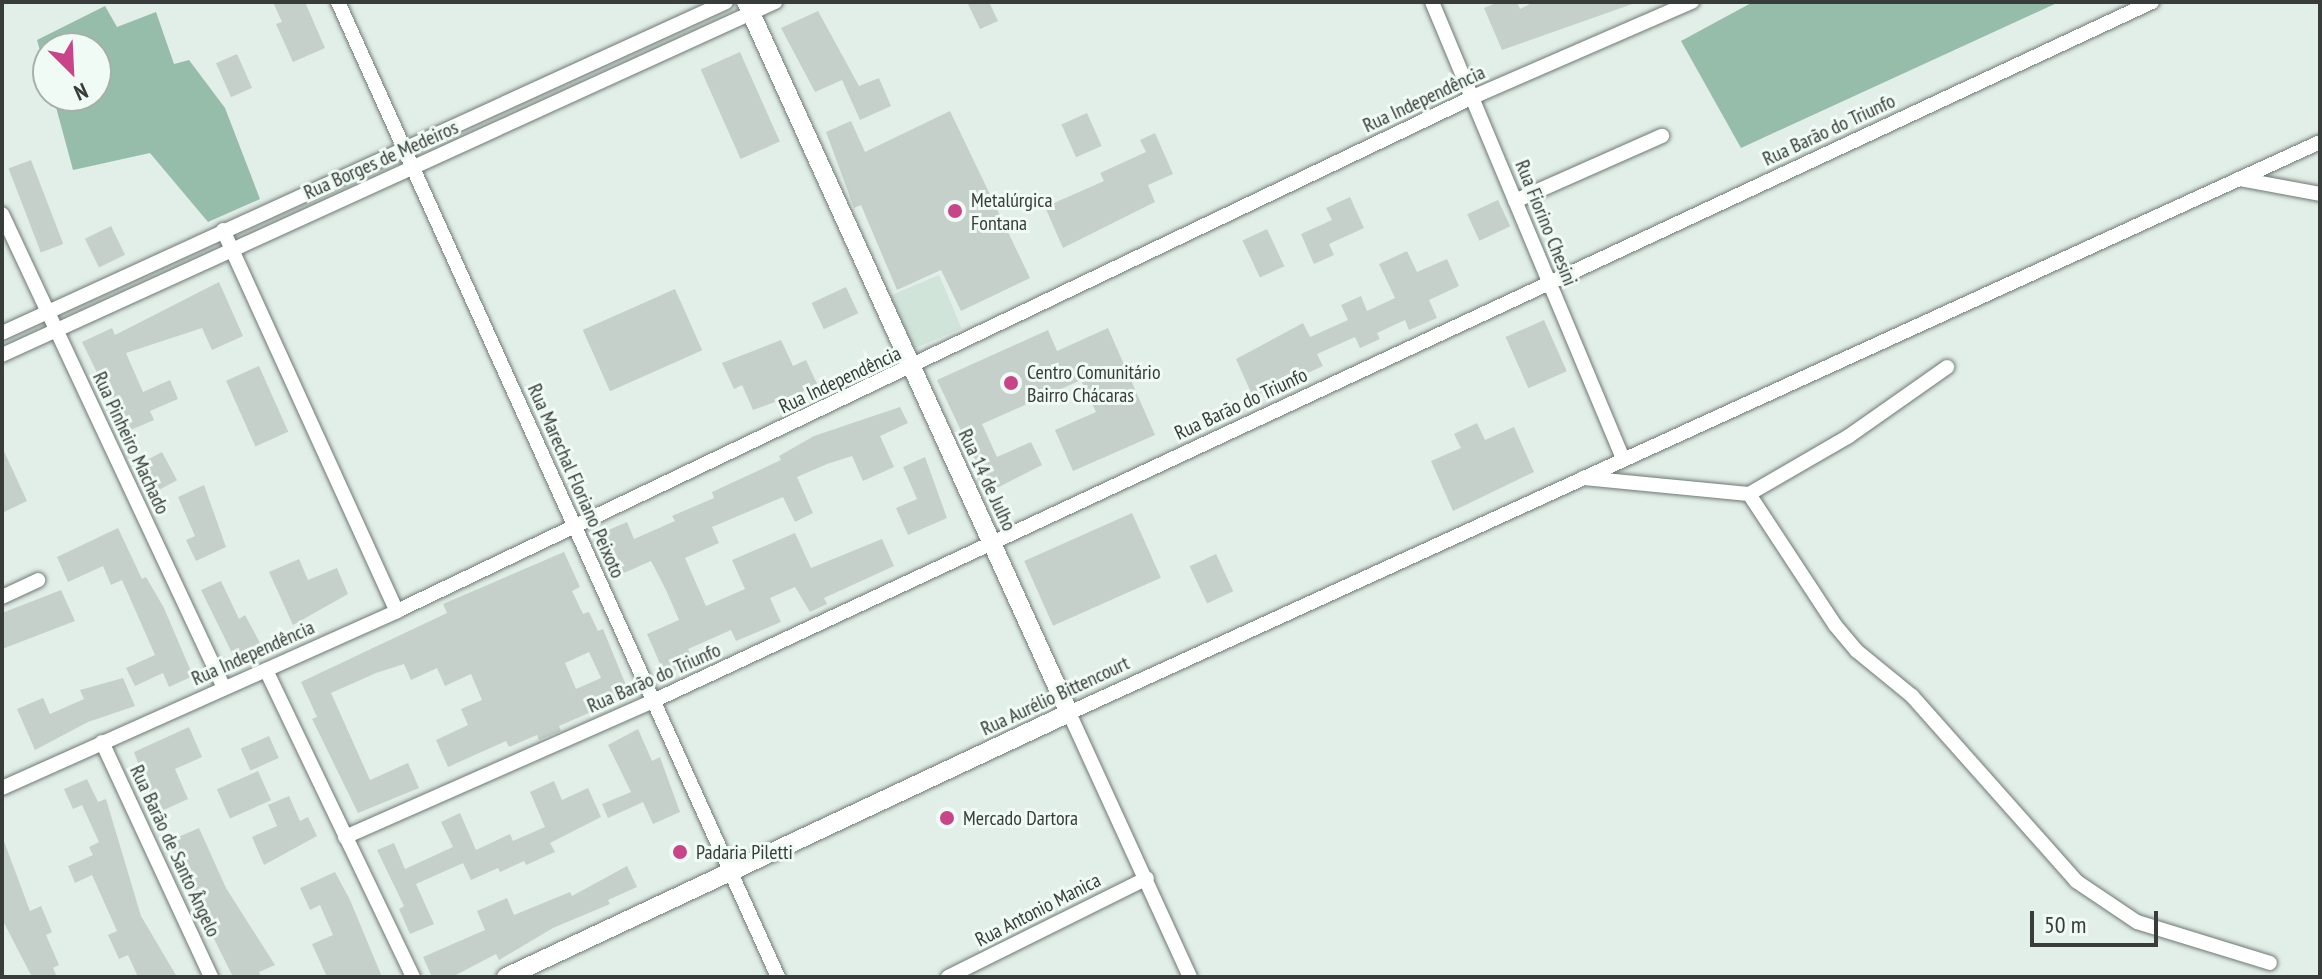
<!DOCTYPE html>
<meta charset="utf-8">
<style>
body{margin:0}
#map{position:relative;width:2322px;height:979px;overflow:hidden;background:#e2eee8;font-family:"PT Sans Narrow",sans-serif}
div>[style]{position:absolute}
.built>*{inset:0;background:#d1e4da;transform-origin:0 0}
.forest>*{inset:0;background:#96bdaa}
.building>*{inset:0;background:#c5d0ca;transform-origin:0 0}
.roads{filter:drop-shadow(0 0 2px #6e7973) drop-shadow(0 0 2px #6e7973)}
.minor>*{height:14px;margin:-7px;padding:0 7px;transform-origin:7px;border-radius:7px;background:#fff}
.tertiary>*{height:18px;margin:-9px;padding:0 9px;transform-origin:9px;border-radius:9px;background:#fff}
.dots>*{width:22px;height:22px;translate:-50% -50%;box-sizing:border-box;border:4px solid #f0fbf5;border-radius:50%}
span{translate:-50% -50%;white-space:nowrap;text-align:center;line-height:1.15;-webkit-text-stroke:6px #f0fbf5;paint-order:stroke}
.street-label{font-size:20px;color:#383c3a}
.poi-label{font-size:20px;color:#383c3a}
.left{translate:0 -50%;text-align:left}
.frame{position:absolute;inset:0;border:4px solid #383c3a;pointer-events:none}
.north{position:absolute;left:32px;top:32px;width:80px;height:80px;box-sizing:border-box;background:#f0fbf5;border:2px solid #a6afaa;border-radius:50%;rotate:156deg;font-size:22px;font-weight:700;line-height:32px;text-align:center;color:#383c3a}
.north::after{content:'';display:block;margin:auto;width:28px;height:36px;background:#c9458a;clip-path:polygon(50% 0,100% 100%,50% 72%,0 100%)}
.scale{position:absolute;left:2030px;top:911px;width:128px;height:36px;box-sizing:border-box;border:4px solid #383c3a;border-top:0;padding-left:10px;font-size:24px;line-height:28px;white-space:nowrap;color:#383c3a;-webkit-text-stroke:6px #f0fbf5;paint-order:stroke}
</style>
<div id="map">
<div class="built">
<i style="left:939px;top:275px;width:58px;height:63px;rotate:67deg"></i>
</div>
<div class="forest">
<i style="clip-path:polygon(1753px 2px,2059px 2px,1741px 148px,1681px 41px)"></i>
<i style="clip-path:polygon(105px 6px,117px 27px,156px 12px,174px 64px,189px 60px,225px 108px,260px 199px,208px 222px,150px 153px,73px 170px,53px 96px,96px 96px,96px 48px,48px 48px,48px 79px,37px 40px)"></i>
</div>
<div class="building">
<i style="clip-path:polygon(273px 2px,305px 2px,325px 48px,293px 62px,276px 24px,282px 22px)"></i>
<i style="clip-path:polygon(967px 2px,989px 2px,998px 21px,980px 29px)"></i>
<i style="clip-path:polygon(1498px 2px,1517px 2px,1520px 9px,1534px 2px,1638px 2px,1502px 50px,1484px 8px)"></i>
<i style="clip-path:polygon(818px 11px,859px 86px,879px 78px,891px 106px,860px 120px,842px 80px,815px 92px,781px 28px)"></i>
<i style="left:740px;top:52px;width:98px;height:43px;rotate:66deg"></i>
<i style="left:237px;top:54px;width:37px;height:23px;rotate:66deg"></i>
<i style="clip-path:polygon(950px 111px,1030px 278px,961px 311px,941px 270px,897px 290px,861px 205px,854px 208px,826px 132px,851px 121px,865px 152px)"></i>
<i style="left:1087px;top:113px;width:36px;height:28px;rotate:66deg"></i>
<i style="clip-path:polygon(1155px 133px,1173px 174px,1148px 185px,1155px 202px,1063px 248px,1045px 207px,1104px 181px,1100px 173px,1146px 152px,1140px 140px)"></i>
<i style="left:31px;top:160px;width:90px;height:24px;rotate:69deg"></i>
<i style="clip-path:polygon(1350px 197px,1364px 228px,1329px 244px,1334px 255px,1314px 264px,1301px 234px,1332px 220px,1326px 208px)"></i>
<i style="left:1498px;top:200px;width:29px;height:34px;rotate:65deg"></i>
<i style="left:111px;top:226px;width:32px;height:29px;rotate:64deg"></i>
<i style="left:1267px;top:229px;width:41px;height:27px;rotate:65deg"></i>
<i style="clip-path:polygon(1407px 251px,1417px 272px,1447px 259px,1459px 286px,1429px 300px,1437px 318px,1409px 330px,1405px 320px,1377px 333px,1380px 339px,1360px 348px,1355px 337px,1317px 354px,1323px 366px,1303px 375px,1302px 371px,1253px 397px,1236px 359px,1303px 323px,1310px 337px,1348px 320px,1341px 305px,1361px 296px,1367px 311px,1395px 298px,1379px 264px)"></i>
<i style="clip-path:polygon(219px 282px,243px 336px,212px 350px,202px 328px,126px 353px,143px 392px,170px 380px,178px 399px,150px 411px,154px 420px,126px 432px,82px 342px,112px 328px,115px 335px)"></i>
<i style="left:846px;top:287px;width:29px;height:38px;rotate:65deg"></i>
<i style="left:675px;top:289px;width:67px;height:101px;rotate:66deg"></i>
<i style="left:1544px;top:320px;width:56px;height:42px;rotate:66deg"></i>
<i style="clip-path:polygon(1108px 328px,1155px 435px,1073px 471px,1055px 430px,1096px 412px,1081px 380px,982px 424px,997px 457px,1031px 442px,1042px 465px,985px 494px,976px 473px,980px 471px,937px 380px,1048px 330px,1057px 351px)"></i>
<i style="clip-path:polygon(781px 340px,793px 366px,806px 360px,818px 386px,753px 410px,742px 385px,734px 389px,722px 363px)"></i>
<i style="left:259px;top:366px;width:72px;height:36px;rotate:66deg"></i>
<i style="clip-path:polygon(900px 407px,908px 423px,880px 436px,894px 467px,863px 481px,852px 456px,827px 464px,797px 477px,813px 513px,795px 522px,783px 497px,712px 527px,719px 543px,685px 558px,706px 606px,745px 589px,732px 560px,795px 533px,811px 568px,882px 539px,894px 566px,824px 598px,827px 604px,810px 612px,795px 587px,770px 598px,781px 622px,736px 641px,731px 630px,688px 649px,693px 662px,665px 675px,647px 634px,679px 620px,666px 590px,651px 561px,617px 576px,597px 535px,627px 522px,634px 539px,675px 521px,672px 516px,714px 498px,712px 492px,781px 460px,779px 456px,814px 436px)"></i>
<i style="clip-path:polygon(1477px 423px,1485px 440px,1514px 427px,1534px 472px,1453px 511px,1431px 461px,1461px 448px,1454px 434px)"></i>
<i style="clip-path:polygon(2px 447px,27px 501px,2px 513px)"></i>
<i style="left:162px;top:452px;width:32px;height:28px;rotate:62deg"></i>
<i style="clip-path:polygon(925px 457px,947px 518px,908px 535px,896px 508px,917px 499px,903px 467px)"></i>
<i style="clip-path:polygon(204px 485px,226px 547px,196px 561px,186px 540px,195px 536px,178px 497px)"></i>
<i style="left:1132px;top:513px;width:71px;height:118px;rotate:66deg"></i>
<i style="clip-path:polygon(118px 528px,142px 579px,146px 577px,164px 608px,193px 676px,169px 687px,163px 673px,135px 686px,126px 668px,155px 655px,122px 580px,111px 585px,103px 566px,68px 582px,57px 557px)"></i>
<i style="clip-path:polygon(evenodd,564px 552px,580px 587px,572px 591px,583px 614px,589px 612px,598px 631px,603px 629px,630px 695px,559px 726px,561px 731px,539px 740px,537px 735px,509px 747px,506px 741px,448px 767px,436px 740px,468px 725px,461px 709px,482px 700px,471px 674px,445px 686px,437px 668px,411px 680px,404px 664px,376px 673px,331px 693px,370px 780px,408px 763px,419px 788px,358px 813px,312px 719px,317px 717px,301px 682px,447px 613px,443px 604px,564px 552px,589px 652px,601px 678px,576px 689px,565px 663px,589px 652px)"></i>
<i style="left:1216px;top:554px;width:41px;height:29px;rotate:65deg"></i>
<i style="clip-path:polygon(299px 559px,308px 580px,337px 568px,348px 594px,293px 625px,269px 572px)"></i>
<i style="clip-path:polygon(221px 581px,239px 619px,245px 615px,260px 643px,234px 657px,201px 590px)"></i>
<i style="clip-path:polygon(61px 590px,75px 621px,2px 649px,2px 613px)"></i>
<i style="clip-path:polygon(123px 678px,135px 706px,88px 722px,35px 750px,17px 709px,43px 698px,50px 714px,84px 699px,80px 690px)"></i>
<i style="clip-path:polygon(189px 727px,202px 757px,175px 769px,188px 799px,157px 813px,134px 752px)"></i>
<i style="clip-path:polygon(638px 729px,652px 761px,660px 757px,680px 812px,653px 824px,643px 802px,608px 818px,602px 804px,631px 792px,608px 745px)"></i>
<i style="left:269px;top:736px;width:24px;height:31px;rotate:66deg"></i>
<i style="left:258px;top:771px;width:32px;height:45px;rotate:66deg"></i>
<i style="clip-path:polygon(87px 779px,98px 802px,106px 799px,141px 916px,177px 977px,138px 977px,128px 955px,119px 959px,108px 935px,117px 931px,92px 875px,75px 883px,68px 866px,93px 855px,89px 847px,99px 842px,82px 805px,73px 809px,64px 789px)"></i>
<i style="clip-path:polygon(554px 781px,562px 800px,588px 788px,601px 817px,550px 843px,555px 852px,526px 865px,524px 861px,500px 872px,498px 868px,471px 880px,463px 863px,416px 884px,434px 924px,410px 934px,399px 909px,404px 906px,377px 850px,394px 843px,405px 869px,453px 847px,441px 822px,460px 813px,476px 850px,510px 834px,513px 841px,545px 827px,530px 792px)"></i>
<i style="clip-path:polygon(289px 796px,300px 821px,308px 817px,317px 836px,264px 865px,252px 837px,277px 826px,268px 805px)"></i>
<i style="clip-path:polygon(199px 828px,226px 888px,275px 965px,259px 972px,261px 977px,233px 977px,181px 873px,169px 841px)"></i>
<i style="clip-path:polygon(2px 836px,30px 911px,41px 906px,52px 932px,46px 935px,59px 965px,53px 968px,57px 977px,32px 977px,4px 923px)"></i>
<i style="clip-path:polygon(627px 866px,637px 887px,608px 900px,610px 904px,553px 928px,499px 960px,496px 954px,452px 977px,432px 977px,423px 957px,485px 930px,477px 911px,507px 898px,514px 915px,570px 892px,572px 896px)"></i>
<i style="clip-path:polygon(335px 872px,350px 900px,382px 977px,327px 977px,312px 944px,333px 935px,320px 905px,310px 910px,300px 888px)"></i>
</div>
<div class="roads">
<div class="minor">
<i style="left:338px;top:2px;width:1070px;rotate:65.71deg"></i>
<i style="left:1432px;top:2px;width:495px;rotate:67.3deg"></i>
<i style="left:2239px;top:179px;width:82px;rotate:10.5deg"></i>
<i style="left:1515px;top:201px;width:161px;rotate:-23.9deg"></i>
<i style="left:2px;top:214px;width:523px;rotate:64.9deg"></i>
<i style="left:223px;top:230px;width:419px;rotate:65.5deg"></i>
<i style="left:2px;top:333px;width:796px;rotate:-24.57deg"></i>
<i style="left:2px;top:355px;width:850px;rotate:-24.54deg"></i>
<i style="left:1583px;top:478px;width:167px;rotate:5.5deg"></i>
<i style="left:1749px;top:494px;width:157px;rotate:56.7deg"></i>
<i style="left:1835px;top:625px;width:34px;rotate:50deg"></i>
<i style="left:1857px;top:651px;width:71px;rotate:39.3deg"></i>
<i style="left:1912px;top:696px;width:247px;rotate:48.4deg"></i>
<i style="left:2076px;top:881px;width:73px;rotate:33.9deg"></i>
<i style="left:2137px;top:922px;width:139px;rotate:17.1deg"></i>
<i style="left:1749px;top:494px;width:116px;rotate:-30.1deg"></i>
<i style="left:1849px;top:436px;width:120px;rotate:-35.1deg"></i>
<i style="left:2px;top:597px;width:40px;rotate:-25deg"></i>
<i style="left:266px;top:670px;width:340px;rotate:64.4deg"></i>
<i style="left:102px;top:742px;width:259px;rotate:65.1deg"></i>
<i style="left:2px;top:788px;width:433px;rotate:-24.1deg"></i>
<i style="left:397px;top:611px;width:1192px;rotate:-25.53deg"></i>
<i style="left:1473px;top:97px;width:239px;rotate:-23.5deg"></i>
<i style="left:345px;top:837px;width:337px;rotate:-23.8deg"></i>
<i style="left:653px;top:701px;width:1654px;rotate:-25deg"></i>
<i style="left:948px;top:977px;width:222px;rotate:-26.4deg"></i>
<i style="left:1190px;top:977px;width:290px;rotate:-114.6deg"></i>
<i style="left:1069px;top:713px;width:1375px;rotate:-24.53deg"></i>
</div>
<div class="tertiary">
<i style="left:506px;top:977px;width:622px;rotate:-25.12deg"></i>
<i style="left:1069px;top:713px;width:781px;rotate:-114.43deg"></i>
</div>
</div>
<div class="dots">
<i style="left:955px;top:211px;background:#c9458a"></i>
<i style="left:1011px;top:383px;background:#c9458a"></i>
<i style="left:947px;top:818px;background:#c9458a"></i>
<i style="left:680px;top:852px;background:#c9458a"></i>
</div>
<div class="street-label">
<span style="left:1424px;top:99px;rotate:-25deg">Rua Independência</span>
<span style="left:1829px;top:130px;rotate:-25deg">Rua Barão do Triunfo</span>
<span style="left:381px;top:160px;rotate:-24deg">Rua Borges de Medeiros</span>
<span style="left:1546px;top:223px;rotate:68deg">Rua Fiorino Chesini</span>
<span style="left:840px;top:380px;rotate:-25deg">Rua Independência</span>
<span style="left:1241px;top:404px;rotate:-25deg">Rua Barão do Triunfo</span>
<span style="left:131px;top:443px;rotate:65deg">Rua Pinheiro Machado</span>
<span style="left:987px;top:480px;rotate:65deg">Rua 14 de Julho</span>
<span style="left:576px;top:481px;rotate:66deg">Rua Marechal Floriano Peixoto</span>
<span style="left:253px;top:653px;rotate:-24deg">Rua Independência</span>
<span style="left:654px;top:678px;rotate:-24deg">Rua Barão do Triunfo</span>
<span style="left:1055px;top:696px;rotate:-25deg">Rua Aurélio Bittencourt</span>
<span style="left:175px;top:851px;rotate:65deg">Rua Barão de Santo Ângelo</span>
<span style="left:1038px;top:910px;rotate:-27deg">Rua Antonio Manica</span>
</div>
<div class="poi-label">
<span class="left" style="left:971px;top:212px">Metalúrgica<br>Fontana</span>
<span class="left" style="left:1027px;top:384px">Centro Comunitário<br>Bairro Chácaras</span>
<span class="left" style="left:963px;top:818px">Mercado Dartora</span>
<span class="left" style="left:696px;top:852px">Padaria Piletti</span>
</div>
<div class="frame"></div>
<div class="north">N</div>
<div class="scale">50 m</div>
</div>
